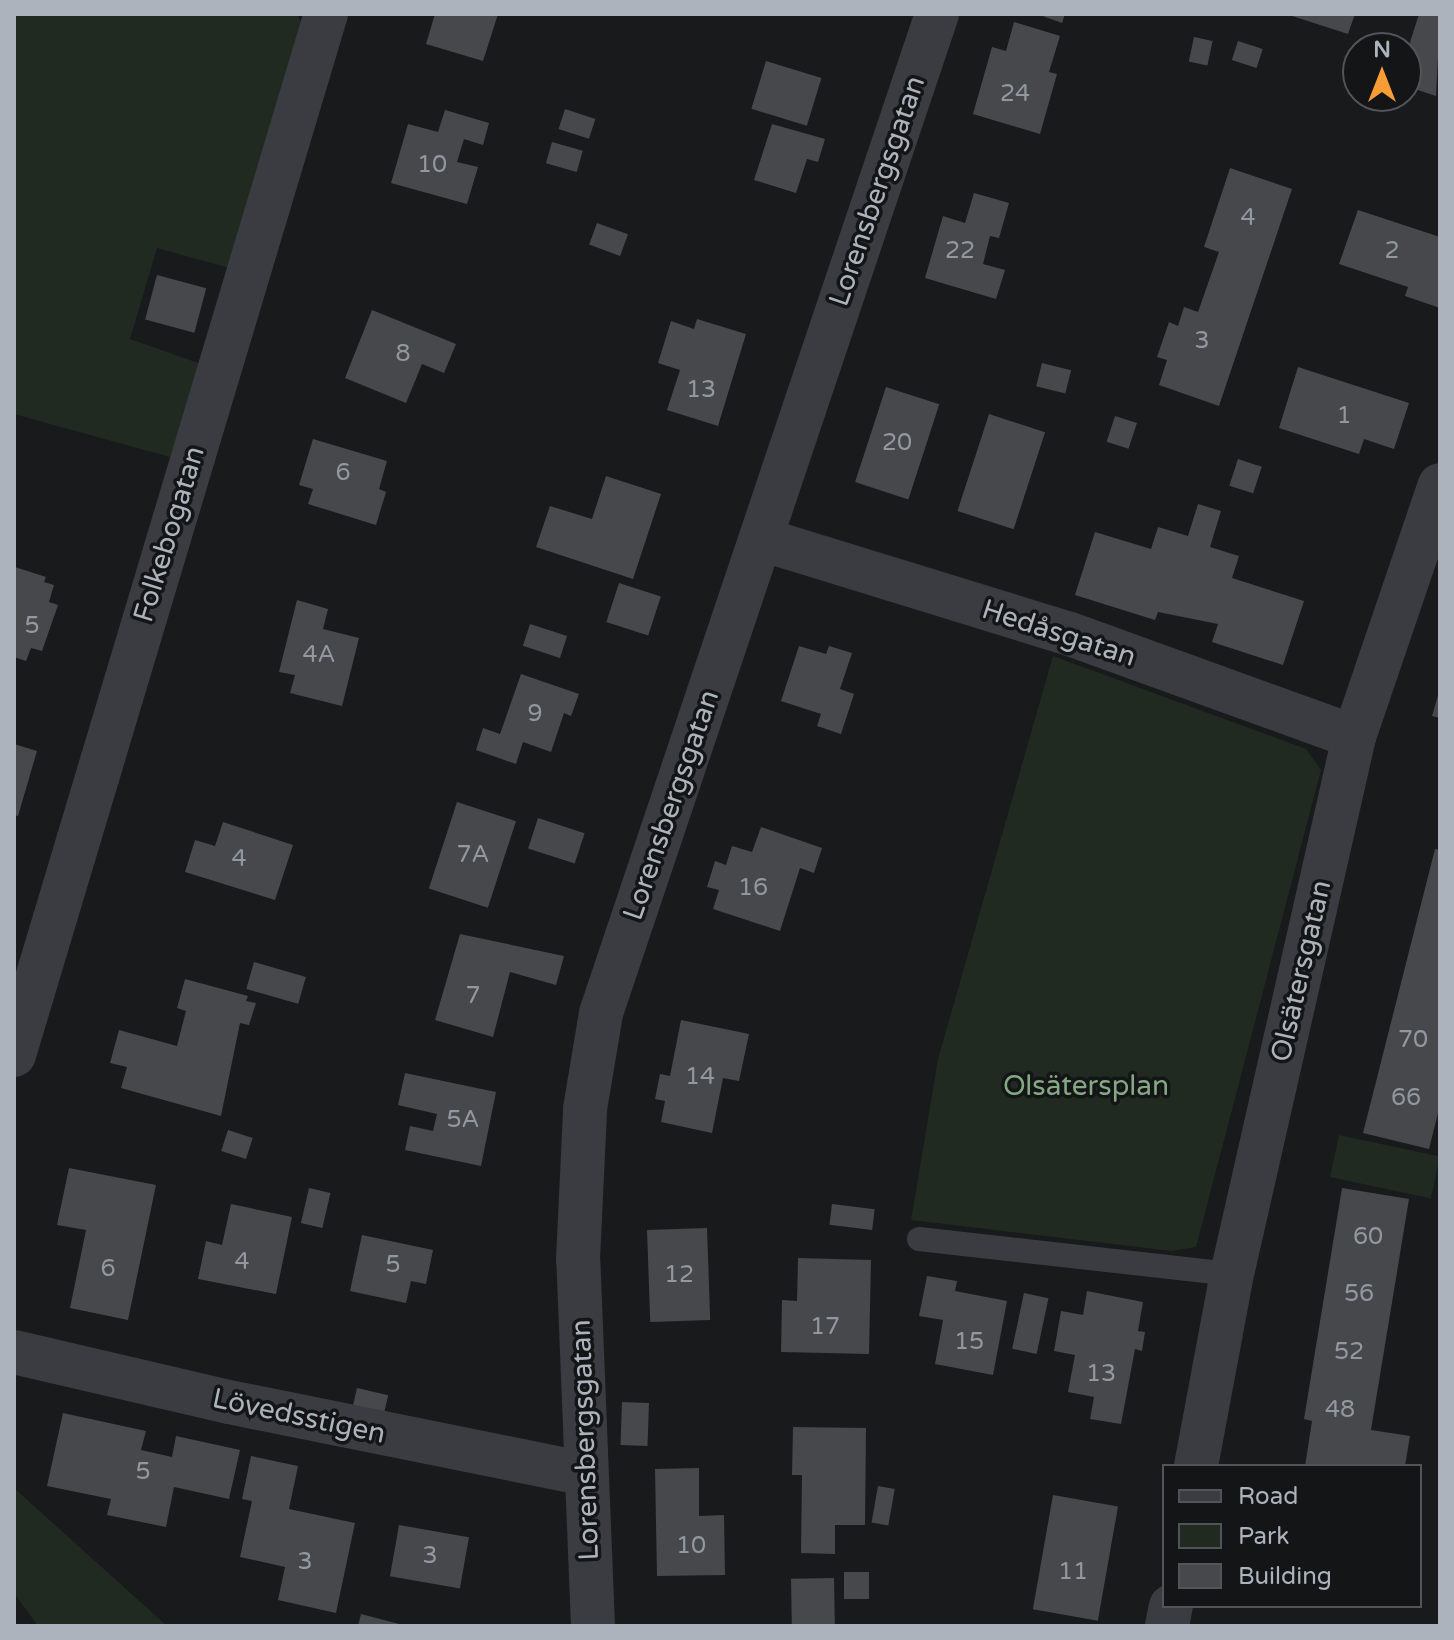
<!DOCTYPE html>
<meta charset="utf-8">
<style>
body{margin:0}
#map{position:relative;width:1454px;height:1640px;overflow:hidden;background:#191a1c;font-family:"Varela Round",sans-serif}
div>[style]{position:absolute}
.green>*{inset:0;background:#212a21;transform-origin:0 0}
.building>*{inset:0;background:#46484c;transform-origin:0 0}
.service>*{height:24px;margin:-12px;padding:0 12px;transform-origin:12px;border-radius:12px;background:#3a3c41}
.minor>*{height:44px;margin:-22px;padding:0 22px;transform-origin:22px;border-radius:22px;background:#3a3c41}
.tertiary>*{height:44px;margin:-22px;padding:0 22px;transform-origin:22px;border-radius:22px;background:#3a3c41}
span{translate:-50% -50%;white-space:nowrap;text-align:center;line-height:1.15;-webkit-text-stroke:7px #141517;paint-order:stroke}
.number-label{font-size:24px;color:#9298a0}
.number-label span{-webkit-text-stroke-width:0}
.street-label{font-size:28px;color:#acb3bc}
.park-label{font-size:28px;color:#85a782}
.frame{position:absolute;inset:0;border:16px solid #acb3bc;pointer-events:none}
.legend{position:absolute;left:1162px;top:1464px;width:260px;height:144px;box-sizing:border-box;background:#141517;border:2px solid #515459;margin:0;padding:10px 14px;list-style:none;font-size:24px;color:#acb3bc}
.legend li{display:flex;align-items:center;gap:16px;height:40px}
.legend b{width:40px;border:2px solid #515459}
.north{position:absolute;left:1342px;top:32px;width:80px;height:80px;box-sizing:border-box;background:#141517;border:2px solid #515459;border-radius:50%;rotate:0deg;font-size:22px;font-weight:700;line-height:32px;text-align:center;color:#acb3bc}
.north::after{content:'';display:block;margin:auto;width:28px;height:36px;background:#f79d36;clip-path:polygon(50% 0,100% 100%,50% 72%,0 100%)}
</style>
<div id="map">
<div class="green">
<i style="clip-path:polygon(14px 14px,297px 14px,303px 26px,233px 269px,157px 248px,130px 339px,204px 365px,170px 457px,14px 414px)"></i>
<i style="clip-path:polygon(1053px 656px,1306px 749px,1321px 770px,1196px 1247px,1172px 1251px,911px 1220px,938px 1059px)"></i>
<i style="left:1339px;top:1135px;width:103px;height:43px;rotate:12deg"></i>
<i style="clip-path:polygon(14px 1488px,167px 1626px,38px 1626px,14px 1593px)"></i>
</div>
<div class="building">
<i style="clip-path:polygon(435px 14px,498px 14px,483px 61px,426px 44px)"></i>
<i style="clip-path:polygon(1037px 14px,1065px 14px,1062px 23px)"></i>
<i style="clip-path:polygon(1286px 14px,1355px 14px,1348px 34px)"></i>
<i style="clip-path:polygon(1419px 14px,1440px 16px,1436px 96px,1406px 86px,1406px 55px)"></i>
<i style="clip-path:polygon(1014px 22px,1060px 36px,1049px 72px,1057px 74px,1040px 134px,973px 114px,992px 47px,1006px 51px)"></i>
<i style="left:1194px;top:37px;width:19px;height:25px;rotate:12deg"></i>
<i style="left:1238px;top:41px;width:26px;height:20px;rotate:18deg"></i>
<i style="left:766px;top:61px;width:58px;height:50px;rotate:17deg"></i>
<i style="left:565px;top:109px;width:32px;height:21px;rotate:18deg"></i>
<i style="clip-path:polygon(445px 110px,489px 123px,483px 145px,464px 139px,457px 162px,478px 167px,467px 204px,391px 183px,408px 124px,438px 132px)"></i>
<i style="clip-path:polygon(772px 124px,825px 139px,818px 162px,807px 159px,796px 193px,754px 180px)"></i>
<i style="left:552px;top:142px;width:32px;height:22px;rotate:16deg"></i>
<i style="clip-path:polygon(1230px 168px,1292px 189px,1219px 406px,1159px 385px,1167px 360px,1157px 357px,1169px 322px,1178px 326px,1184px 307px,1198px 312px,1219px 252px,1204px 247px)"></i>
<i style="clip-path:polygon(974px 193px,1009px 203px,999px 238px,990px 236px,983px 264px,1005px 270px,996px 299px,925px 278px,943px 216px,965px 223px)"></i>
<i style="clip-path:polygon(1358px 210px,1440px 237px,1440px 308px,1405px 296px,1408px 287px,1339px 264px)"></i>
<i style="left:597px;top:223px;width:33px;height:23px;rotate:20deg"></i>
<i style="left:157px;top:275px;width:51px;height:46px;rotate:15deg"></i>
<i style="clip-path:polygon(372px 310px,456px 344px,444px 373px,422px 364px,406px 403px,345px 378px)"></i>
<i style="clip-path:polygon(697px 319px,746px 334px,718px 426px,667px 410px,680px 370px,658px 363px,671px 321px,694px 329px)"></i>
<i style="left:1042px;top:363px;width:30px;height:24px;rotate:14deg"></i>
<i style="clip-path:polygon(1298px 367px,1409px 403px,1394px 449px,1364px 439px,1359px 454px,1279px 428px)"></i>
<i style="left:886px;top:387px;width:56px;height:100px;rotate:18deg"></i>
<i style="left:989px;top:414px;width:59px;height:102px;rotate:18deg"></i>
<i style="left:1115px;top:416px;width:23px;height:27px;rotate:18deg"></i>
<i style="clip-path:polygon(313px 439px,387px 461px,379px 489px,386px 492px,376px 525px,308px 504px,313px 489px,299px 485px)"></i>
<i style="left:1238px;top:459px;width:25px;height:28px;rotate:18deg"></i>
<i style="clip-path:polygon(606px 476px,661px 494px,633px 579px,536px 547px,550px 506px,592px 519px)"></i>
<i style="clip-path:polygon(1198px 504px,1221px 511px,1210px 547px,1239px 556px,1232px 578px,1304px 601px,1283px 665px,1212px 642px,1218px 624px,1158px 612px,1155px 620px,1075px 595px,1095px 532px,1151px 549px,1158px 527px,1188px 536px)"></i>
<i style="clip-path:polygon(15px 567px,46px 577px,44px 582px,54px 585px,49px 602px,58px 605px,42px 651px,31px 648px,26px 661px,14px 657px)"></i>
<i style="left:619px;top:583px;width:44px;height:41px;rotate:18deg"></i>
<i style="clip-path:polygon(297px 600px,328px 609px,323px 629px,359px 638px,342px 706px,290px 693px,295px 675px,279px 672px)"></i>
<i style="left:530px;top:624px;width:39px;height:23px;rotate:18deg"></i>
<i style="clip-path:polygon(799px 646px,826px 654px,829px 646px,852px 653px,840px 689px,854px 694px,841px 734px,817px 726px,821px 714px,781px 701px)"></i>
<i style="clip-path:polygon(521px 674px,579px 694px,571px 716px,564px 713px,551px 752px,523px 742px,516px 764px,476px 750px,483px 728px,500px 734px)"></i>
<i style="clip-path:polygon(1439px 692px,1440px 692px,1440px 718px,1432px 716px)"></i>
<i style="clip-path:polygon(14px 744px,37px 751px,18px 816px,14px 815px)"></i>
<i style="left:457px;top:802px;width:62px;height:91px;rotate:18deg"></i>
<i style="left:538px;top:818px;width:49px;height:32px;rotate:18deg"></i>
<i style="clip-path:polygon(223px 822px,293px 845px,275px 900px,185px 872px,195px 840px,215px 846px)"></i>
<i style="clip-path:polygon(761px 827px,822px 848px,814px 873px,800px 868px,780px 931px,713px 909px,719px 890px,707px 887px,715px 861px,726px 865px,732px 846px,752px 852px)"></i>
<i style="clip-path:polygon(1435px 849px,1440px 850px,1440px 1105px,1429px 1149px,1363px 1133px)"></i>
<i style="clip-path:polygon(460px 934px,564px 956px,556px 985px,510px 972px,493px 1037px,435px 1020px)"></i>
<i style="left:254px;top:962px;width:54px;height:28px;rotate:16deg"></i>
<i style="clip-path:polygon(185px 979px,248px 996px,246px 1001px,256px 1003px,249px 1025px,240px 1023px,221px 1116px,121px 1088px,127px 1067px,110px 1063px,119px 1030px,177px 1046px,186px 1011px,177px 1008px)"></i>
<i style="clip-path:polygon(681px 1020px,749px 1034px,739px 1081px,723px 1078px,712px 1133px,661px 1122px,665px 1101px,655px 1099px,660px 1074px,670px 1076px)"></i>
<i style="clip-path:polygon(405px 1073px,496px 1092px,481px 1166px,405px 1150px,410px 1126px,433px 1131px,437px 1114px,398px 1105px)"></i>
<i style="left:228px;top:1130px;width:26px;height:22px;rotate:18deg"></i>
<i style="clip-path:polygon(69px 1168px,156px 1185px,128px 1320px,70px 1308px,86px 1230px,57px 1225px)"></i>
<i style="left:309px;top:1188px;width:22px;height:36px;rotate:13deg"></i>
<i style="clip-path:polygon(1342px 1188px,1409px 1199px,1371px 1430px,1410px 1436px,1405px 1466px,1305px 1466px,1312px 1421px,1304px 1419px)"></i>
<i style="clip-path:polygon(231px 1204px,292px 1217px,276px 1294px,198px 1279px,206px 1241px,222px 1245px)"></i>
<i style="left:832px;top:1204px;width:43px;height:21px;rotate:7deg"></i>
<i style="left:707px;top:1228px;width:92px;height:60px;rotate:88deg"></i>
<i style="clip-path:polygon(362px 1235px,433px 1250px,426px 1284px,411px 1281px,406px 1303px,350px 1291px)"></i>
<i style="clip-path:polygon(798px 1258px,871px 1260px,869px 1354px,781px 1352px,782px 1300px,797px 1301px)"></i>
<i style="clip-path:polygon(927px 1276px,957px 1281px,955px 1291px,1007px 1301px,993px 1375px,935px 1364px,943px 1320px,919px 1316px)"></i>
<i style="clip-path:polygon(1087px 1291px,1143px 1302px,1138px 1331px,1145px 1332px,1142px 1351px,1135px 1349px,1121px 1424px,1090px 1419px,1094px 1397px,1068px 1392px,1075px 1355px,1054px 1351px,1061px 1311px,1083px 1315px)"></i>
<i style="left:1024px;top:1293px;width:25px;height:57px;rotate:12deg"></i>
<i style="left:357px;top:1388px;width:32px;height:20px;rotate:13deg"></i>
<i style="left:622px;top:1402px;width:27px;height:43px;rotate:2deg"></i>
<i style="clip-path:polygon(63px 1413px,146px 1431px,141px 1450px,172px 1457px,176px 1436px,240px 1450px,229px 1499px,174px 1487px,166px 1527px,107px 1515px,111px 1499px,47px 1486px)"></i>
<i style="clip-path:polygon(793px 1427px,866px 1428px,865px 1525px,835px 1525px,835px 1554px,801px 1553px,802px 1475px,792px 1475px)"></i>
<i style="clip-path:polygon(251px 1456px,298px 1466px,289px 1509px,355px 1523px,336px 1613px,278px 1600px,285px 1567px,240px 1557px,252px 1501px,242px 1499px)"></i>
<i style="clip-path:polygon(699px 1468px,699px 1516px,724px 1515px,725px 1575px,657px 1576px,655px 1469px)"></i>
<i style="left:878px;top:1486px;width:17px;height:37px;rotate:10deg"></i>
<i style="left:1053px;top:1495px;width:66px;height:116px;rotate:10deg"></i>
<i style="left:399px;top:1525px;width:71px;height:52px;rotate:10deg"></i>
<i style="left:844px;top:1572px;width:25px;height:27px"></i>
<i style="left:834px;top:1578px;width:46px;height:43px;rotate:89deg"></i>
<i style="clip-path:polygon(361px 1614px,403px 1625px,402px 1626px,358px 1626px)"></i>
</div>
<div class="service">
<i style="left:919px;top:1239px;width:315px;rotate:6.4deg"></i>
</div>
<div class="minor">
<i style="left:761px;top:539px;width:323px;rotate:17.1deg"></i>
<i style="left:1070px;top:634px;width:302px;rotate:19.9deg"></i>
<i style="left:14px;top:1352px;width:221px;rotate:13.1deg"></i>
<i style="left:229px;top:1402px;width:363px;rotate:11.4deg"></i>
<i style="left:1196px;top:1466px;width:195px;rotate:-79.4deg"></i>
<i style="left:1232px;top:1274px;width:551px;rotate:-77.2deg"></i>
<i style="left:1354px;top:737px;width:266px;rotate:-71.2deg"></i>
<i style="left:593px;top:1626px;width:366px;rotate:-92.3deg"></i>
<i style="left:578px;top:1260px;width:151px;rotate:-87.3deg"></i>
<i style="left:585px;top:1109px;width:97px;rotate:-80.5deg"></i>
<i style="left:601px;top:1013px;width:1054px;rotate:-71.41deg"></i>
<i style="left:1167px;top:1626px;width:20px;rotate:-79deg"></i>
</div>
<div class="tertiary">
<i style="left:14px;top:1055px;width:1087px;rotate:-73.32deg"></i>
</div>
<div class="number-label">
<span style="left:1015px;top:94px">24</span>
<span style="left:432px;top:165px">10</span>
<span style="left:1248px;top:218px">4</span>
<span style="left:960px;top:251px">22</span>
<span style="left:1392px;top:251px">2</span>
<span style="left:1202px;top:341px">3</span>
<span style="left:403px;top:354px">8</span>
<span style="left:701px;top:390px">13</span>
<span style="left:1344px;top:416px">1</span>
<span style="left:897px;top:443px">20</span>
<span style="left:343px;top:473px">6</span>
<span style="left:32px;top:626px">5</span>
<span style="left:319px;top:655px">4A</span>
<span style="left:535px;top:714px">9</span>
<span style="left:473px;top:855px">7A</span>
<span style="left:239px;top:859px">4</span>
<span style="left:753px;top:888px">16</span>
<span style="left:473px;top:996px">7</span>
<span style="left:1413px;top:1040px">70</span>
<span style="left:700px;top:1077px">14</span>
<span style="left:1406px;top:1098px">66</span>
<span style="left:463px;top:1120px">5A</span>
<span style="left:1368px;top:1237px">60</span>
<span style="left:242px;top:1262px">4</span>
<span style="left:393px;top:1265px">5</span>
<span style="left:108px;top:1269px">6</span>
<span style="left:679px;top:1275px">12</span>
<span style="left:1359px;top:1294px">56</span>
<span style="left:825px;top:1327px">17</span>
<span style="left:969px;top:1342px">15</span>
<span style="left:1349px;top:1352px">52</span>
<span style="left:1101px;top:1374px">13</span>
<span style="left:1340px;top:1410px">48</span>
<span style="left:143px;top:1472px">5</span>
<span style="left:691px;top:1546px">10</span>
<span style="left:430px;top:1556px">3</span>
<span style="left:305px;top:1562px">3</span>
<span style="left:1073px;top:1572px">11</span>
</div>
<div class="street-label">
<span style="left:877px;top:191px;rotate:-71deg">Lorensbergsgatan</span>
<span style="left:169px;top:534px;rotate:-73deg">Folkebogatan</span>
<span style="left:1059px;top:633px;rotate:18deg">Hedåsgatan</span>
<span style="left:671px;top:805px;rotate:-71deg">Lorensbergsgatan</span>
<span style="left:1301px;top:971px;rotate:-77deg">Olsätersgatan</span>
<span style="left:299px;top:1416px;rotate:12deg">Lövedsstigen</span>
<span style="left:585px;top:1440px;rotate:-92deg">Lorensbergsgatan</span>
</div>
<div class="park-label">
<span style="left:1086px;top:1086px">Olsätersplan</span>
</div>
<div class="frame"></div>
<ul class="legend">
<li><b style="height:10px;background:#3a3c41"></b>Road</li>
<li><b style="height:22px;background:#212a21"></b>Park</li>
<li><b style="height:22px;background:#46484c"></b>Building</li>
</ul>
<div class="north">N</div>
</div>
